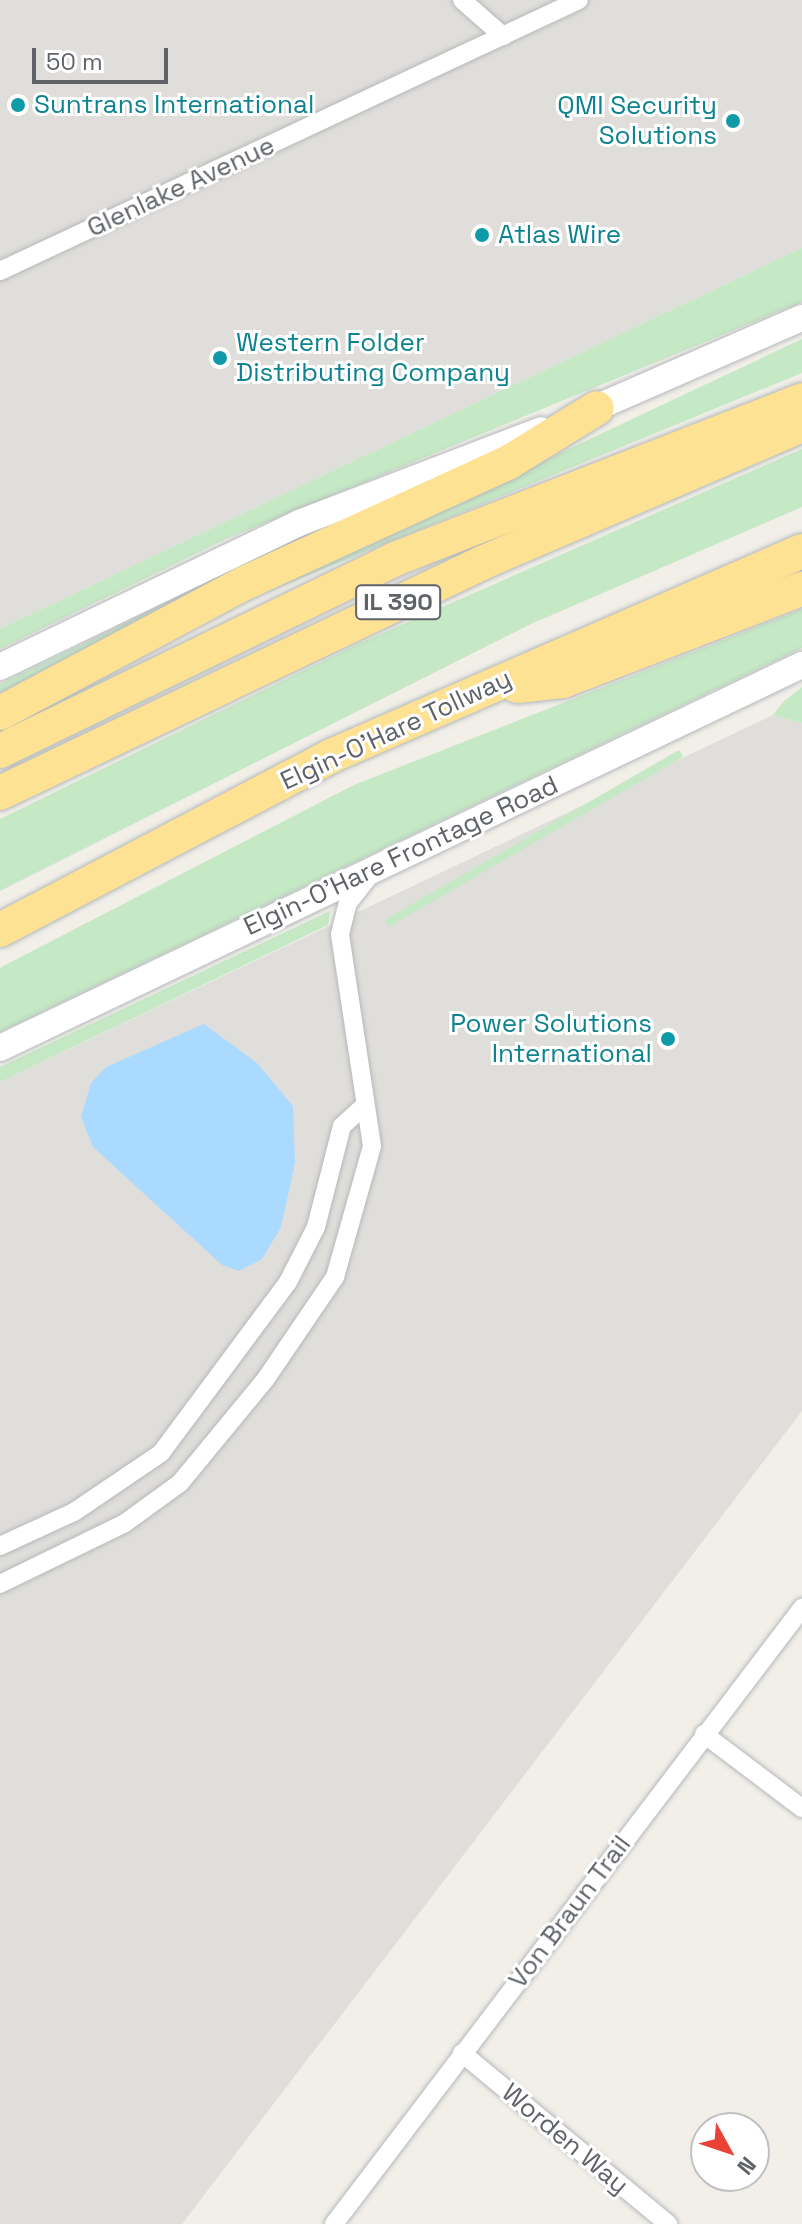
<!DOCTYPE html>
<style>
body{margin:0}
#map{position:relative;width:802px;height:2224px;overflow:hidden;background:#f1efe8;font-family:"Space Grotesk",sans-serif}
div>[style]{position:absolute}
.industrial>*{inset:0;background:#e0deda}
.green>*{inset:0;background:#c5e8c5;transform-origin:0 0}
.water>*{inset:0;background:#aadaff}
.roads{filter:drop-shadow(0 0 2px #b5b8bc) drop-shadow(0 0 2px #b5b8bc)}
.minor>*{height:18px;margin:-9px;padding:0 9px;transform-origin:9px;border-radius:9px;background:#fff}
.secondary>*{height:26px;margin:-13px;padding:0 13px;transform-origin:13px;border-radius:13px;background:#fff}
.motorway>*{height:34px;margin:-17px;padding:0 17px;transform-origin:17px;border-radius:17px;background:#fde293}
.dots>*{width:22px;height:22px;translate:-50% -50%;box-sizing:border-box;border:4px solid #fff;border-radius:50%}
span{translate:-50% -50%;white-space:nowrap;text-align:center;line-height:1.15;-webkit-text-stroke:6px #fff;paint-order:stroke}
.shield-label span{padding:2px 6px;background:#fff;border:2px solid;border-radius:6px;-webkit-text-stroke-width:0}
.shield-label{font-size:24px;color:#5f6368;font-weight:700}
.culture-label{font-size:26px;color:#0d838f}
.left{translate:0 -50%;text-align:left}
.right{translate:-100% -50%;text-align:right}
.street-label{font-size:26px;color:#5f6368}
.north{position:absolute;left:690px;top:2112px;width:80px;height:80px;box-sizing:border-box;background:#fff;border:2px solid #bfc1c3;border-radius:50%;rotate:130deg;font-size:22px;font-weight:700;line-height:32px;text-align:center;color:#5f6368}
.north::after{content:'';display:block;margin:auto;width:28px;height:36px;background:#ea4335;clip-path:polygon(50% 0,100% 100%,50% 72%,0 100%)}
.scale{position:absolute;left:32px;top:48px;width:136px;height:36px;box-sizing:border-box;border:4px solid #5f6368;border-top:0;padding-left:10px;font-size:24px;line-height:28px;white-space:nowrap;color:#5f6368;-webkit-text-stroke:6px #fff;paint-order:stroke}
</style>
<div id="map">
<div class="industrial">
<i style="clip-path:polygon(0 0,802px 0,802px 248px,0 629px)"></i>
<i style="clip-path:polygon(773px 715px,802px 723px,802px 1411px,182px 2224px,0 2224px,0 1082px)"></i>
</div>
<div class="green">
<i style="clip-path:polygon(802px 248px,802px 302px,226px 539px,0 649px,0 629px)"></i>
<i style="clip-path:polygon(802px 339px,802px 373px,248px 600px)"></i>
<i style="clip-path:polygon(802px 449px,802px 507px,531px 624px,0 891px,0 819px,358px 644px)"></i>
<i style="clip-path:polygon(271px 552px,37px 673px,0 694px,0 684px)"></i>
<i style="clip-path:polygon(802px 609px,802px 648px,0 1032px,0 968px,11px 962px,354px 785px)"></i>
<i style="clip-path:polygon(802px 687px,802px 723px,773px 715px,783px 702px)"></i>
<i style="left:679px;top:750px;width:8px;height:340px;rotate:60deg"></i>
<i style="clip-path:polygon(330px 911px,328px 925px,0 1082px,0 1067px)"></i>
</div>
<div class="water">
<i style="clip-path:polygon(204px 1024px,257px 1063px,293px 1106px,295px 1163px,281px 1227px,262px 1259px,239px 1271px,222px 1265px,93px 1147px,81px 1117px,91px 1083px,106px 1067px)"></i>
</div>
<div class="roads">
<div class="minor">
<i style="left:462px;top:0;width:55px;rotate:41.3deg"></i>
<i style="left:0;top:271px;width:639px;rotate:-25.08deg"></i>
<i style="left:0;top:1546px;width:81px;rotate:-24.7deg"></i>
<i style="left:74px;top:1512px;width:105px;rotate:-34.1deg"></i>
<i style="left:161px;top:1453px;width:213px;rotate:-53.4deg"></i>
<i style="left:288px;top:1282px;width:62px;rotate:-63deg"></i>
<i style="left:316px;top:1227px;width:104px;rotate:-75.6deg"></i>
<i style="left:342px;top:1126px;width:28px;rotate:-42deg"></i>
<i style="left:0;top:1584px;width:139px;rotate:-26deg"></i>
<i style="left:125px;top:1523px;width:68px;rotate:-36deg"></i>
<i style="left:180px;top:1483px;width:134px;rotate:-50.5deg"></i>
<i style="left:265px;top:1380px;width:125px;rotate:-55.8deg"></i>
<i style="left:335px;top:1277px;width:136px;rotate:-74.2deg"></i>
<i style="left:372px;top:1146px;width:214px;rotate:-98.6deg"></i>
<i style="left:340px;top:934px;width:32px;rotate:-76deg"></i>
<i style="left:348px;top:903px;width:36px;rotate:-52deg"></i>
<i style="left:704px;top:1734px;width:123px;rotate:37.1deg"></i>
<i style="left:462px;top:2053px;width:268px;rotate:39.7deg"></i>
<i style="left:334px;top:2224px;width:774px;rotate:-52.77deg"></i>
</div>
<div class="secondary">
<i style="left:582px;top:414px;width:240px;rotate:-23.6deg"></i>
<i style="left:0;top:667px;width:332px;rotate:-25.7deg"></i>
<i style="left:299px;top:523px;width:259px;rotate:-21deg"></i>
<i style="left:0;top:1048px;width:889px;rotate:-25.53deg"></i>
</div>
<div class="motorway">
<i style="left:517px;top:686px;width:46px;rotate:-6.2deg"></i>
<i style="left:563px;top:681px;width:256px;rotate:-21.1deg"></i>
<i style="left:0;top:713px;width:277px;rotate:-28deg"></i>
<i style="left:245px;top:583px;width:290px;rotate:-24.6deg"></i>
<i style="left:509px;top:462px;width:103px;rotate:-31.5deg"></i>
<i style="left:0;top:751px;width:439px;rotate:-25.9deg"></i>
<i style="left:395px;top:559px;width:437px;rotate:-21.3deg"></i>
<i style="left:0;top:793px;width:536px;rotate:-25.51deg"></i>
<i style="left:484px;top:562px;width:346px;rotate:-23.3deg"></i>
<i style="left:0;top:930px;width:374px;rotate:-27.7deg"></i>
<i style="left:331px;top:756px;width:514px;rotate:-23.52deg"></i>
</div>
</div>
<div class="dots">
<i style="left:18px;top:105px;background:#0f9aa8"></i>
<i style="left:733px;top:121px;background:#0f9aa8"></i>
<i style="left:482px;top:235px;background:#0f9aa8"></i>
<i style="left:220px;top:358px;background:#0f9aa8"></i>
<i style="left:668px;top:1039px;background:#0f9aa8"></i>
</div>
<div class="shield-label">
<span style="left:398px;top:602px">IL 390</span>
</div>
<div class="culture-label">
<span class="left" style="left:34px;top:105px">Suntrans International</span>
<span class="right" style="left:717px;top:121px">QMI Security<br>Solutions</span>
<span class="left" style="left:498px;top:235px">Atlas Wire</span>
<span class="left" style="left:236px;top:358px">Western Folder<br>Distributing Company</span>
<span class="right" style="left:652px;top:1039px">Power Solutions<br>International</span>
</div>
<div class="street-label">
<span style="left:181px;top:187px;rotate:-25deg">Glenlake Avenue</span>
<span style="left:396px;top:730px;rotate:-25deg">Elgin-O'Hare Tollway</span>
<span style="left:401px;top:856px;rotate:-25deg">Elgin-O'Hare Frontage Road</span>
<span style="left:570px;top:1912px;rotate:-53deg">Von Braun Trail</span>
<span style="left:565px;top:2139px;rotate:40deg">Worden Way</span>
</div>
<div class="north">N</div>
<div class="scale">50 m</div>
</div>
